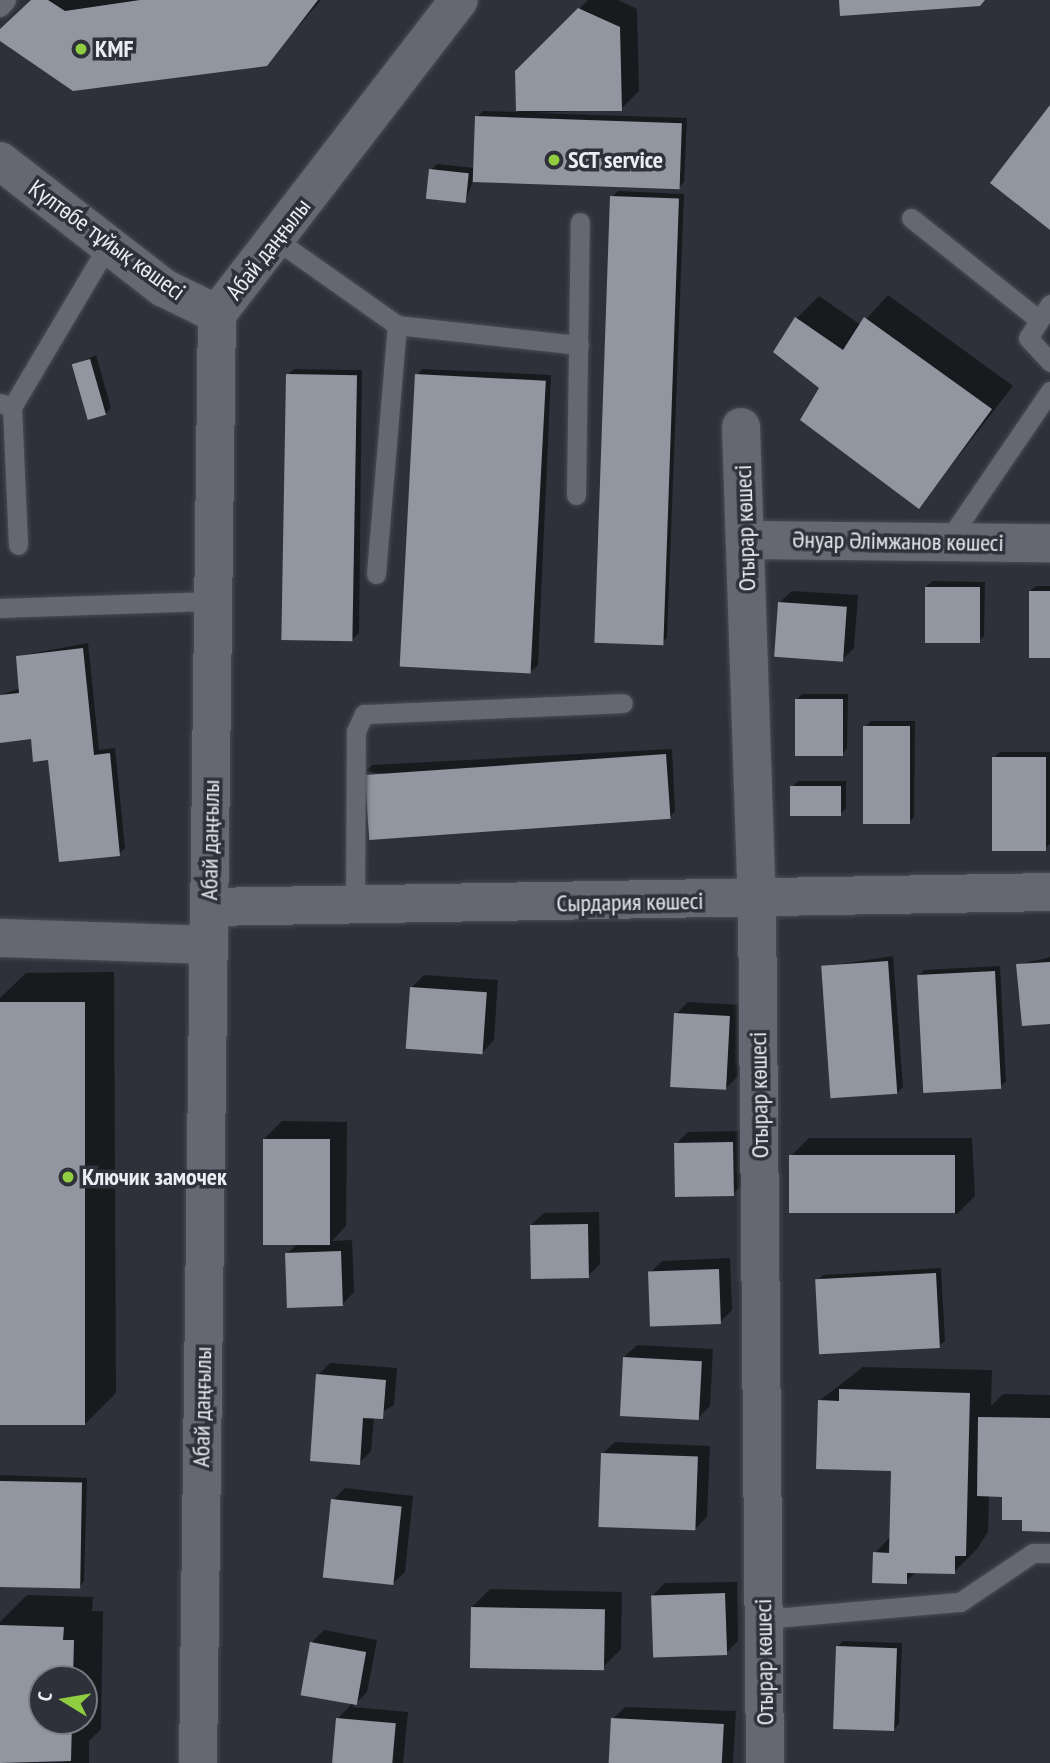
<!DOCTYPE html>
<meta charset="utf-8">
<style>
body{margin:0}
#map{position:relative;width:1050px;height:1763px;overflow:hidden;background:#2e3139;font-family:"PT Sans Narrow",sans-serif}
div>[style]{position:absolute}
.shadow>*{inset:0;background:#0007}
.building>*{inset:0;background:#9296a0;transform-origin:0 0}
.roads{filter:drop-shadow(0 0 2px #494c52) drop-shadow(0 0 2px #494c52)}
.service>*{height:19px;margin:-9.5px;padding:0 9.5px;transform-origin:9.5px;border-radius:9.5px;background:#656872}
.minor>*{height:38px;margin:-19px;padding:0 19px;transform-origin:19px;border-radius:19px;background:#656872}
.tertiary>*{height:38px;margin:-19px;padding:0 19px;transform-origin:19px;border-radius:19px;background:#656872}
.dots>*{width:19px;height:19px;translate:-50% -50%;box-sizing:border-box;border:4px solid #2e3139;border-radius:50%}
span{translate:-50% -50%;white-space:nowrap;text-align:center;line-height:1.15;-webkit-text-stroke:7px #2e3139;paint-order:stroke}
.poi-label{font-size:24px;color:#ebedf2;font-weight:700}
.left{translate:0 -50%;text-align:left}
.street-label{font-size:24px;color:#ebedf2}
.north{position:absolute;left:28px;top:1665px;width:70px;height:70px;box-sizing:border-box;background:#2e3139;border:2px solid #7a7c83;border-radius:50%;rotate:281deg;font-size:19px;font-weight:700;line-height:28px;text-align:center;color:#ebedf2}
.north::after{content:'';display:block;margin:auto;width:24px;height:32px;background:#90cd41;clip-path:polygon(50% 0,100% 100%,50% 72%,0 100%)}
</style>
<div id="map">
<div class="shadow">
<i style="clip-path:polygon(32px 0,321px 0,266px 64px,0 39px)"></i>
<i style="clip-path:polygon(588px 0,618px 0,637px 9px,639px 91px,621px 109px,534px 113px,687px 118px,684px 182px,679px 187px,473px 181px,465px 202px,431px 170px,437px 164px,475px 168px,477px 117px,483px 111px,518px 112px,516px 72px)"></i>
<i style="clip-path:polygon(618px 191px,684px 194px,667px 638px,661px 643px,612px 197px)"></i>
<i style="clip-path:polygon(888px 295px,1013px 386px,919px 507px,822px 387px,796px 319px,819px 296px,861px 325px)"></i>
<i style="clip-path:polygon(96px 355px,111px 408px,105px 414px,74px 365px)"></i>
<i style="clip-path:polygon(294px 369px,362px 370px,359px 633px,353px 639px,288px 375px)"></i>
<i style="clip-path:polygon(422px 369px,551px 375px,538px 665px,532px 671px,417px 375px)"></i>
<i style="clip-path:polygon(932px 581px,985px 582px,984px 636px,978px 641px,926px 587px)"></i>
<i style="clip-path:polygon(1036px 586px,1050px 586px,1050px 657px,1030px 591px)"></i>
<i style="clip-path:polygon(792px 591px,858px 595px,854px 648px,842px 660px,779px 603px)"></i>
<i style="clip-path:polygon(88px 643px,99px 750px,115px 748px,125px 848px,119px 854px,32px 737px,0 741px,0 695px,21px 688px,18px 656px)"></i>
<i style="clip-path:polygon(802px 694px,848px 694px,847px 749px,841px 755px,796px 700px)"></i>
<i style="clip-path:polygon(871px 721px,915px 721px,914px 817px,908px 823px,865px 727px)"></i>
<i style="clip-path:polygon(672px 749px,675px 811px,670px 817px,366px 771px,372px 765px)"></i>
<i style="clip-path:polygon(1000px 752px,1050px 752px,1050px 844px,1044px 850px,994px 758px)"></i>
<i style="clip-path:polygon(798px 781px,846px 781px,846px 809px,840px 814px,792px 787px)"></i>
<i style="clip-path:polygon(893px 956px,903px 1087px,897px 1093px,823px 967px)"></i>
<i style="clip-path:polygon(1050px 957px,1050px 1022px,1018px 965px)"></i>
<i style="clip-path:polygon(1000px 966px,1006px 1081px,1000px 1087px,919px 976px,924px 970px)"></i>
<i style="clip-path:polygon(114px 972px,116px 1393px,86px 1423px,0 1424px,0 998px,26px 973px)"></i>
<i style="clip-path:polygon(424px 975px,498px 980px,494px 1040px,482px 1053px,412px 987px)"></i>
<i style="clip-path:polygon(688px 1002px,742px 1005px,738px 1076px,725px 1089px,676px 1014px)"></i>
<i style="clip-path:polygon(282px 1121px,347px 1122px,346px 1226px,332px 1241px,352px 1240px,354px 1292px,342px 1305px,287px 1254px,297px 1244px,264px 1139px)"></i>
<i style="clip-path:polygon(744px 1131px,745px 1182px,733px 1194px,676px 1144px,688px 1132px)"></i>
<i style="clip-path:polygon(809px 1138px,972px 1138px,975px 1196px,957px 1214px,791px 1156px)"></i>
<i style="clip-path:polygon(599px 1212px,600px 1264px,588px 1276px,531px 1225px,544px 1213px)"></i>
<i style="clip-path:polygon(730px 1258px,732px 1310px,720px 1322px,650px 1273px,662px 1261px)"></i>
<i style="clip-path:polygon(941px 1268px,945px 1341px,939px 1346px,817px 1281px,823px 1275px)"></i>
<i style="clip-path:polygon(637px 1345px,713px 1349px,710px 1406px,698px 1418px,624px 1357px)"></i>
<i style="clip-path:polygon(330px 1363px,397px 1368px,394px 1405px,374px 1417px,371px 1451px,359px 1463px,318px 1375px)"></i>
<i style="clip-path:polygon(863px 1367px,992px 1370px,991px 1406px,1003px 1394px,1050px 1395px,1050px 1530px,1004px 1495px,989px 1495px,988px 1532px,977px 1549px,954px 1572px,917px 1571px,906px 1582px,875px 1553px,891px 1536px,893px 1469px,819px 1401px)"></i>
<i style="clip-path:polygon(615px 1442px,710px 1446px,707px 1517px,695px 1529px,602px 1454px)"></i>
<i style="clip-path:polygon(0 1475px,87px 1478px,84px 1581px,79px 1587px,0 1585px)"></i>
<i style="clip-path:polygon(345px 1488px,413px 1496px,405px 1572px,392px 1584px,333px 1500px)"></i>
<i style="clip-path:polygon(737px 1582px,738px 1641px,726px 1653px,653px 1595px,665px 1583px)"></i>
<i style="clip-path:polygon(490px 1589px,622px 1592px,621px 1649px,603px 1667px,472px 1607px)"></i>
<i style="clip-path:polygon(evenodd,27px 1595px,93px 1597px,92px 1611px,103px 1611px,101px 1729px,89px 1741px,89px 1763px,0 1763px,0 1622px,27px 1595px,42px 1679px,84px 1679px,84px 1721px,42px 1721px,42px 1679px)"></i>
<i style="clip-path:polygon(324px 1630px,377px 1640px,367px 1692px,352px 1707px,408px 1712px,403px 1763px,333px 1763px,337px 1719px,352px 1704px,312px 1642px)"></i>
<i style="clip-path:polygon(843px 1641px,902px 1643px,899px 1724px,893px 1730px,837px 1647px)"></i>
<i style="clip-path:polygon(625px 1707px,736px 1711px,733px 1763px,611px 1763px,613px 1719px)"></i>
</div>
<div class="building">
<i style="clip-path:polygon(31px 0,48px 0,65px 11px,140px 0,318px 0,267px 66px,73px 91px,0 41px,0 29px)"></i>
<i style="clip-path:polygon(839px 0,985px 0,980px 6px,840px 16px)"></i>
<i style="clip-path:polygon(578px 8px,620px 27px,622px 111px,516px 111px,515px 71px)"></i>
<i style="clip-path:polygon(1050px 105px,1050px 230px,990px 183px)"></i>
<i style="left:475px;top:116px;width:207px;height:66px;rotate:2deg"></i>
<i style="left:429px;top:169px;width:40px;height:30px;rotate:6deg"></i>
<i style="left:610px;top:196px;width:69px;height:447px;rotate:2deg"></i>
<i style="clip-path:polygon(795px 317px,843px 350px,864px 317px,992px 409px,919px 509px,800px 420px,819px 388px,773px 352px)"></i>
<i style="left:90px;top:359px;width:58px;height:19px;rotate:74deg"></i>
<i style="left:286px;top:374px;width:71px;height:266px;rotate:1deg"></i>
<i style="left:415px;top:374px;width:131px;height:293px;rotate:3deg"></i>
<i style="left:925px;top:587px;width:55px;height:56px"></i>
<i style="left:1029px;top:591px;width:21px;height:67px"></i>
<i style="left:778px;top:602px;width:69px;height:55px;rotate:4deg"></i>
<i style="clip-path:polygon(83px 648px,94px 755px,110px 753px,120px 856px,59px 862px,48px 760px,33px 762px,31px 739px,0 743px,0 695px,19px 693px,16px 656px)"></i>
<i style="left:795px;top:699px;width:48px;height:57px"></i>
<i style="left:863px;top:726px;width:47px;height:98px"></i>
<i style="left:666px;top:754px;width:65px;height:302px;rotate:86deg"></i>
<i style="left:992px;top:757px;width:54px;height:94px"></i>
<i style="left:841px;top:786px;width:30px;height:51px;rotate:90deg"></i>
<i style="left:888px;top:961px;width:133px;height:67px;rotate:86deg"></i>
<i style="clip-path:polygon(1050px 962px,1050px 1024px,1022px 1026px,1016px 964px)"></i>
<i style="left:995px;top:971px;width:118px;height:78px;rotate:87deg"></i>
<i style="left:410px;top:987px;width:77px;height:62px;rotate:4deg"></i>
<i style="left:0;top:1002px;width:85px;height:423px"></i>
<i style="left:674px;top:1013px;width:56px;height:74px;rotate:3deg"></i>
<i style="left:263px;top:1139px;width:67px;height:106px"></i>
<i style="left:733px;top:1142px;width:54px;height:59px;rotate:89deg"></i>
<i style="left:789px;top:1155px;width:166px;height:58px"></i>
<i style="left:588px;top:1224px;width:54px;height:58px;rotate:89deg"></i>
<i style="left:341px;top:1251px;width:55px;height:56px;rotate:88deg"></i>
<i style="left:719px;top:1269px;width:55px;height:71px;rotate:88deg"></i>
<i style="left:936px;top:1273px;width:75px;height:121px;rotate:87deg"></i>
<i style="left:623px;top:1357px;width:79px;height:59px;rotate:3deg"></i>
<i style="clip-path:polygon(316px 1374px,386px 1380px,383px 1419px,363px 1418px,360px 1465px,310px 1461px)"></i>
<i style="clip-path:polygon(839px 1389px,970px 1393px,966px 1556px,955px 1556px,955px 1574px,907px 1573px,907px 1584px,872px 1583px,873px 1552px,889px 1553px,891px 1471px,816px 1469px,818px 1400px,839px 1401px)"></i>
<i style="clip-path:polygon(978px 1417px,1050px 1418px,1050px 1532px,1022px 1531px,1022px 1520px,1002px 1520px,1002px 1497px,977px 1496px)"></i>
<i style="left:601px;top:1453px;width:97px;height:74px;rotate:2deg"></i>
<i style="left:0;top:1481px;width:82px;height:106px;rotate:1deg"></i>
<i style="left:331px;top:1499px;width:71px;height:79px;rotate:6deg"></i>
<i style="left:725px;top:1593px;width:62px;height:74px;rotate:88deg"></i>
<i style="left:471px;top:1607px;width:134px;height:61px;rotate:1deg"></i>
<i style="clip-path:polygon(0 1625px,64px 1627px,63px 1640px,74px 1640px,73px 1679px,42px 1679px,42px 1721px,72px 1721px,71px 1761px,0 1763px)"></i>
<i style="left:310px;top:1642px;width:57px;height:54px;rotate:10deg"></i>
<i style="left:836px;top:1646px;width:61px;height:83px;rotate:2deg"></i>
<i style="left:336px;top:1718px;width:60px;height:45px;rotate:5deg"></i>
<i style="left:611px;top:1718px;width:113px;height:45px;rotate:3deg"></i>
</div>
<div class="roads">
<div class="service">
<i style="left:0;top:7px;width:9px;rotate:-49deg"></i>
<i style="left:911px;top:218px;width:162px;rotate:38.5deg"></i>
<i style="left:275px;top:239px;width:149px;rotate:35.2deg"></i>
<i style="left:397px;top:325px;width:183px;rotate:6.3deg"></i>
<i style="left:1050px;top:304px;width:40px;rotate:122.9deg"></i>
<i style="left:1028px;top:338px;width:33px;rotate:47deg"></i>
<i style="left:0;top:403px;width:13px;rotate:18deg"></i>
<i style="left:12px;top:407px;width:188px;rotate:-59.3deg"></i>
<i style="left:12px;top:407px;width:138px;rotate:87.5deg"></i>
<i style="left:576px;top:495px;width:273px;rotate:-89.2deg"></i>
<i style="left:947px;top:542px;width:183px;rotate:-55.7deg"></i>
<i style="left:376px;top:574px;width:250px;rotate:-85.2deg"></i>
<i style="left:0;top:608px;width:213px;rotate:-1.9deg"></i>
<i style="left:355px;top:906px;width:175px;rotate:-89.7deg"></i>
<i style="left:356px;top:731px;width:19px;rotate:-65deg"></i>
<i style="left:364px;top:714px;width:259px;rotate:-2.4deg"></i>
<i style="left:764px;top:1619px;width:197px;rotate:-5deg"></i>
<i style="left:960px;top:1602px;width:88px;rotate:-33.9deg"></i>
<i style="left:1033px;top:1553px;width:17px"></i>
</div>
<div class="minor">
<i style="left:0;top:161px;width:207px;rotate:37.8deg"></i>
<i style="left:164px;top:288px;width:59px;rotate:26.1deg"></i>
<i style="left:741px;top:427px;width:474px;rotate:88.1deg"></i>
<i style="left:757px;top:901px;width:862px;rotate:89.47deg"></i>
<i style="left:745px;top:540px;width:305px;rotate:0.6deg"></i>
<i style="left:209px;top:907px;width:841px;rotate:-1.02deg"></i>
<i style="left:0;top:938px;width:208px;rotate:1.9deg"></i>
</div>
<div class="tertiary">
<i style="left:198px;top:1763px;width:1449px;rotate:-89.25deg"></i>
<i style="left:217px;top:314px;width:396px;rotate:-52.4deg"></i>
</div>
</div>
<div class="dots">
<i style="left:81px;top:49px;background:#90cd41"></i>
<i style="left:554px;top:160px;background:#90cd41"></i>
<i style="left:68px;top:1177px;background:#90cd41"></i>
</div>
<div class="poi-label">
<span class="left" style="left:95px;top:49px">KMF</span>
<span class="left" style="left:568px;top:160px">SCT service</span>
<span class="left" style="left:82px;top:1177px">Ключик замочек</span>
</div>
<div class="street-label">
<span style="left:107px;top:240px;rotate:36deg">Күлтөбе тұйық көшесі</span>
<span style="left:268px;top:249px;rotate:-52deg">Абай даңғылы</span>
<span style="left:745px;top:528px;rotate:-92deg">Отырар көшесі</span>
<span style="left:898px;top:541px;rotate:1deg">Әнуар Әлімжанов көшесі</span>
<span style="left:210px;top:840px;rotate:-89deg">Абай даңғылы</span>
<span style="left:630px;top:902px;rotate:-1deg">Сырдария көшесі</span>
<span style="left:759px;top:1095px;rotate:-91deg">Отырар көшесі</span>
<span style="left:202px;top:1407px;rotate:-89deg">Абай даңғылы</span>
<span style="left:764px;top:1662px;rotate:-91deg">Отырар көшесі</span>
</div>
<div class="north">С</div>
</div>
